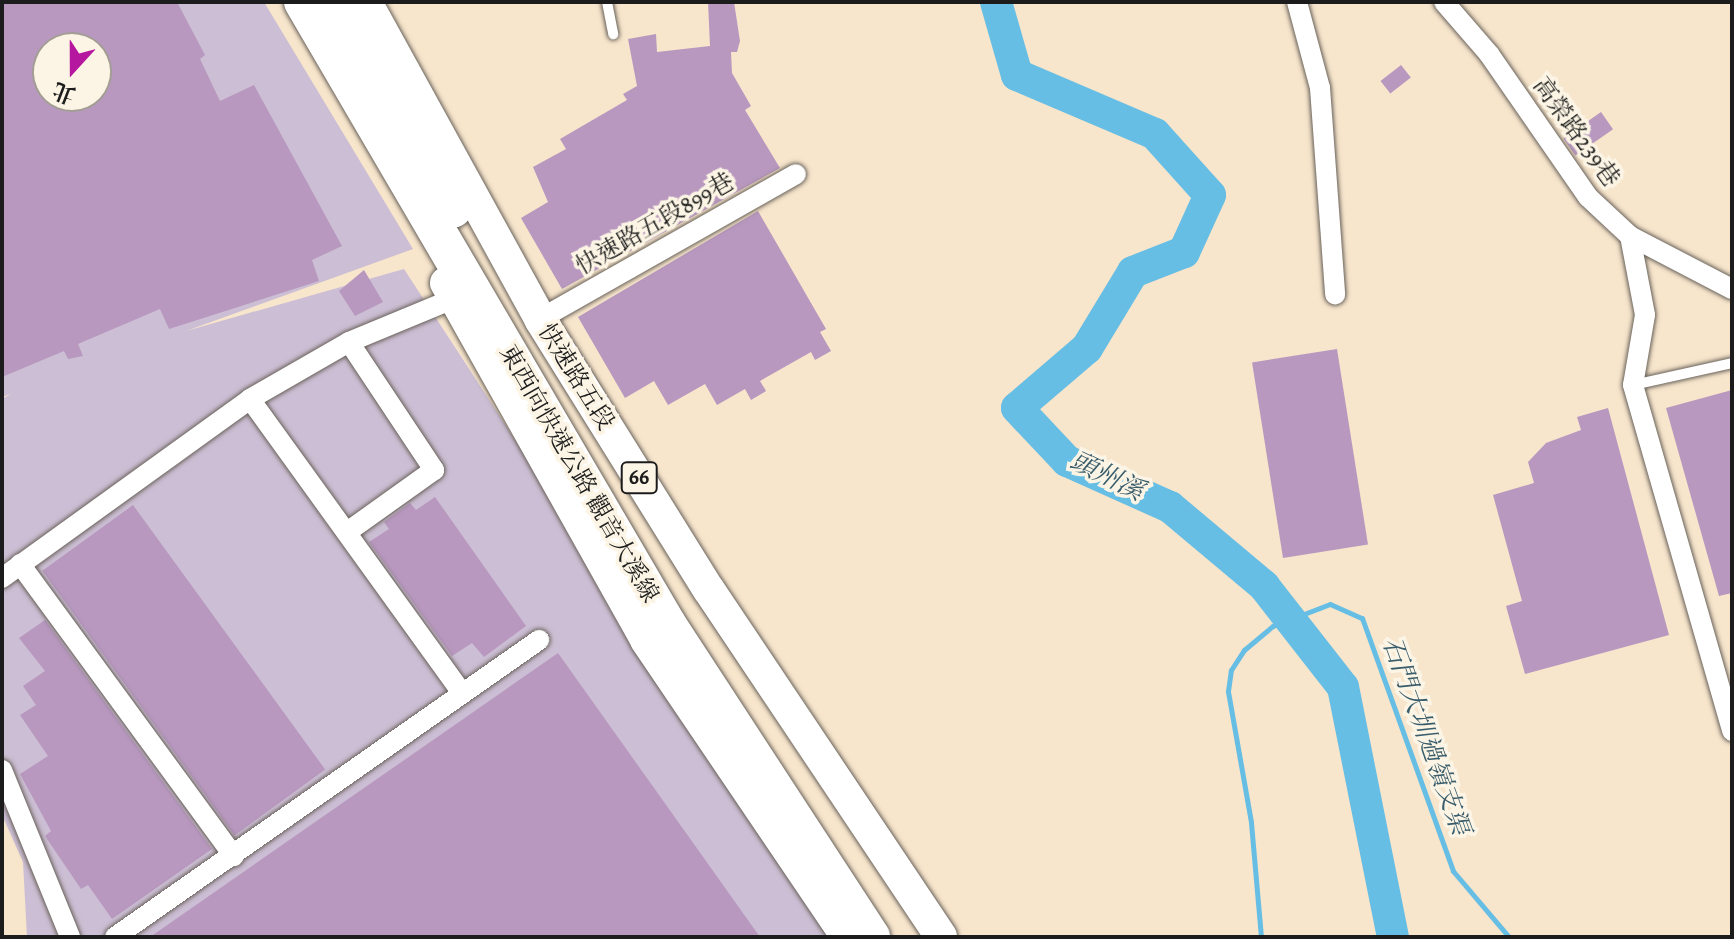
<!DOCTYPE html>
<meta charset="utf-8">
<style>
body{margin:0}
#map{position:relative;width:1734px;height:939px;overflow:hidden;background:#f7e5cc;font-family:Alegreya,"Noto Serif TC",serif}
div>[style]{position:absolute}
.industrial>*{inset:0;background:#ccbed4}
.stream>*{height:5px;margin:-2.5px;padding:0 2.5px;transform-origin:2.5px;border-radius:2.5px;background:#67bee4}
.river>*{height:32px;margin:-16px;padding:0 16px;transform-origin:16px;border-radius:16px;background:#67bee4}
.building>*{inset:0;background:#b898bf;transform-origin:0 0}
.roads{filter:drop-shadow(0 0 2px #69625a) drop-shadow(0 0 2px #69625a)}
.lane>*{height:10px;margin:-5px;padding:0 5px;transform-origin:5px;border-radius:5px;background:#fff}
.street>*{height:20px;margin:-10px;padding:0 10px;transform-origin:10px;border-radius:10px;background:#fff}
.primary>*{height:32px;margin:-16px;padding:0 16px;transform-origin:16px;border-radius:16px;background:#fff}
.highway>*{height:38px;margin:-19px;padding:0 19px;transform-origin:19px;border-radius:19px;background:#fff}
span{translate:-50% -50%;white-space:nowrap;text-align:center;line-height:1.15;-webkit-text-stroke:7px #fcf5e5;paint-order:stroke}
.shield-label span{padding:2px 6px;background:#fcf5e5;border:2px solid;border-radius:6px;-webkit-text-stroke-width:0}
.shield-label{font-size:22px;color:#1c1c1c;font-weight:700}
.street-label{font-size:24px;color:#1c1c1c}
.water-label{font-size:26px;color:#3a5d6c;font-style:italic}
.frame{position:absolute;inset:0;border:4px solid #1c1c1c;pointer-events:none}
.north{position:absolute;left:32px;top:32px;width:80px;height:80px;box-sizing:border-box;background:#fcf5e5;border:2px solid #a29e95;border-radius:50%;rotate:201deg;font-size:22px;font-weight:700;line-height:32px;text-align:center;color:#1c1c1c}
.north::after{content:'';display:block;margin:auto;width:28px;height:36px;background:#b5179e;clip-path:polygon(50% 0,100% 100%,50% 72%,0 100%)}
</style>
<div id="map">
<div class="industrial">
<i style="clip-path:polygon(evenodd,2px 2px,264px 2px,413px 249px,186px 331px,404px 269px,839px 937px,27px 937px,23px 862px,2px 815px,2px 399px,11px 394px,2px 397px,2px 2px,48px 48px,96px 48px,96px 96px,48px 96px,48px 48px)"></i>
</div>
<div class="stream">
<i style="left:1261px;top:937px;width:115px;rotate:-95deg"></i>
<i style="left:1251px;top:822px;width:133px;rotate:-100deg"></i>
<i style="left:1228px;top:691px;width:21px;rotate:-82deg"></i>
<i style="left:1231px;top:670px;width:24px;rotate:-57deg"></i>
<i style="left:1244px;top:650px;width:38px;rotate:-40deg"></i>
<i style="left:1273px;top:626px;width:61px;rotate:-21.1deg"></i>
<i style="left:1330px;top:604px;width:35px;rotate:24deg"></i>
<i style="left:1362px;top:618px;width:269px;rotate:70.2deg"></i>
<i style="left:1453px;top:871px;width:87px;rotate:49.7deg"></i>
</div>
<div class="river">
<i style="left:996px;top:2px;width:76px;rotate:74deg"></i>
<i style="left:1017px;top:75px;width:150px;rotate:23.1deg"></i>
<i style="left:1155px;top:134px;width:82px;rotate:48deg"></i>
<i style="left:1210px;top:195px;width:63px;rotate:114.5deg"></i>
<i style="left:1184px;top:252px;width:55px;rotate:158.6deg"></i>
<i style="left:1133px;top:272px;width:89px;rotate:121.2deg"></i>
<i style="left:1087px;top:348px;width:92px;rotate:139.4deg"></i>
<i style="left:1017px;top:408px;width:73px;rotate:46.7deg"></i>
<i style="left:1067px;top:461px;width:113px;rotate:24.1deg"></i>
<i style="left:1170px;top:507px;width:123px;rotate:40deg"></i>
<i style="left:1264px;top:586px;width:128px;rotate:52deg"></i>
<i style="left:1343px;top:687px;width:255px;rotate:78.7deg"></i>
</div>
<div class="building">
<i style="clip-path:polygon(evenodd,2px 2px,177px 2px,205px 55px,200px 59px,220px 101px,254px 85px,342px 246px,312px 260px,319px 281px,169px 329px,160px 309px,78px 344px,83px 356px,68px 359px,64px 351px,2px 377px,2px 2px,48px 48px,96px 48px,96px 96px,48px 96px,48px 48px)"></i>
<i style="clip-path:polygon(708px 2px,734px 2px,740px 41px,737px 52px,731px 52px,732px 73px,751px 106px,745px 110px,780px 168px,562px 289px,521px 218px,548px 202px,533px 167px,566px 149px,560px 139px,627px 100px,623px 94px,637px 86px,628px 39px,656px 34px,657px 52px,710px 46px)"></i>
<i style="left:1401px;top:65px;width:16px;height:26px;rotate:52deg"></i>
<i style="left:1601px;top:112px;width:21px;height:46px;rotate:55deg"></i>
<i style="clip-path:polygon(758px 211px,826px 329px,820px 332px,831px 351px,815px 360px,811px 352px,760px 381px,766px 391px,751px 400px,745px 389px,717px 405px,705px 384px,668px 405px,654px 381px,625px 398px,578px 317px)"></i>
<i style="clip-path:polygon(364px 270px,383px 302px,355px 316px,339px 291px)"></i>
<i style="left:1337px;top:349px;width:198px;height:86px;rotate:81deg"></i>
<i style="clip-path:polygon(1732px 390px,1732px 593px,1719px 596px,1666px 408px)"></i>
<i style="clip-path:polygon(1608px 408px,1669px 635px,1525px 674px,1506px 606px,1522px 601px,1493px 495px,1534px 483px,1528px 462px,1546px 443px,1581px 430px,1577px 417px)"></i>
<i style="clip-path:polygon(435px 497px,526px 626px,484px 657px,472px 643px,452px 656px,369px 542px,389px 529px,384px 522px,410px 503px,416px 510px)"></i>
<i style="left:133px;top:505px;width:327px;height:112px;rotate:54deg"></i>
<i style="clip-path:polygon(45px 620px,212px 849px,112px 919px,88px 885px,81px 889px,45px 836px,51px 831px,20px 774px,48px 756px,20px 715px,36px 705px,23px 686px,45px 671px,19px 638px)"></i>
<i style="clip-path:polygon(558px 653px,760px 937px,150px 937px)"></i>
</div>
<div class="roads">
<div class="lane">
<i style="left:607px;top:2px;width:33px;rotate:79deg"></i>
<i style="left:1633px;top:385px;width:101px;rotate:-12.5deg"></i>
</div>
<div class="street">
<i style="left:1297px;top:2px;width:89px;rotate:75deg"></i>
<i style="left:1320px;top:88px;width:207px;rotate:85.8deg"></i>
<i style="left:1444px;top:2px;width:69px;rotate:49.1deg"></i>
<i style="left:1489px;top:54px;width:174px;rotate:55.3deg"></i>
<i style="left:1588px;top:197px;width:57px;rotate:42.9deg"></i>
<i style="left:1630px;top:236px;width:115px;rotate:27.5deg"></i>
<i style="left:1630px;top:236px;width:80px;rotate:79.2deg"></i>
<i style="left:1645px;top:315px;width:71px;rotate:99.7deg"></i>
<i style="left:1633px;top:385px;width:360px;rotate:74deg"></i>
<i style="left:540px;top:319px;width:294px;rotate:-29.5deg"></i>
<i style="left:349px;top:342px;width:154px;rotate:56.4deg"></i>
<i style="left:434px;top:470px;width:103px;rotate:144.5deg"></i>
<i style="left:250px;top:399px;width:362px;rotate:54.2deg"></i>
<i style="left:20px;top:564px;width:362px;rotate:53.8deg"></i>
<i style="left:2px;top:578px;width:306px;rotate:-35.8deg"></i>
<i style="left:250px;top:399px;width:114px;rotate:-29.9deg"></i>
<i style="left:349px;top:342px;width:115px;rotate:-22.5deg"></i>
<i style="left:2px;top:770px;width:180px;rotate:67.8deg"></i>
<i style="left:115px;top:937px;width:518px;rotate:-35.01deg"></i>
</div>
<div class="primary">
<i style="left:366px;top:2px;width:362px;rotate:61.2deg"></i>
<i style="left:540px;top:319px;width:319px;rotate:58.1deg"></i>
<i style="left:709px;top:590px;width:417px;rotate:56.2deg"></i>
<i style="left:446px;top:283px;width:409px;rotate:60.7deg"></i>
<i style="left:646px;top:640px;width:359px;rotate:55.9deg"></i>
</div>
<div class="highway">
<i style="left:303px;top:2px;width:721px;rotate:59.66deg"></i>
<i style="left:667px;top:624px;width:374px;rotate:56.9deg"></i>
<i style="left:337px;top:2px;width:237px;rotate:60.7deg"></i>
</div>
</div>
<div class="shield-label">
<span style="left:639px;top:478px">66</span>
</div>
<div class="street-label">
<span style="left:1576px;top:132px;rotate:54deg">高榮路239巷</span>
<span style="left:655px;top:224px;rotate:-30deg">快速路五段899巷</span>
<span style="left:576px;top:377px;rotate:58deg">快速路五段</span>
<span style="left:579px;top:474px;rotate:60deg">東西向快速公路 觀音大溪線</span>
</div>
<div class="water-label">
<span style="left:1107px;top:476px;rotate:26deg">頭州溪</span>
<span style="left:1426px;top:736px;rotate:70deg">石門大圳過嶺支渠</span>
</div>
<div class="frame"></div>
<div class="north">北</div>
</div>
